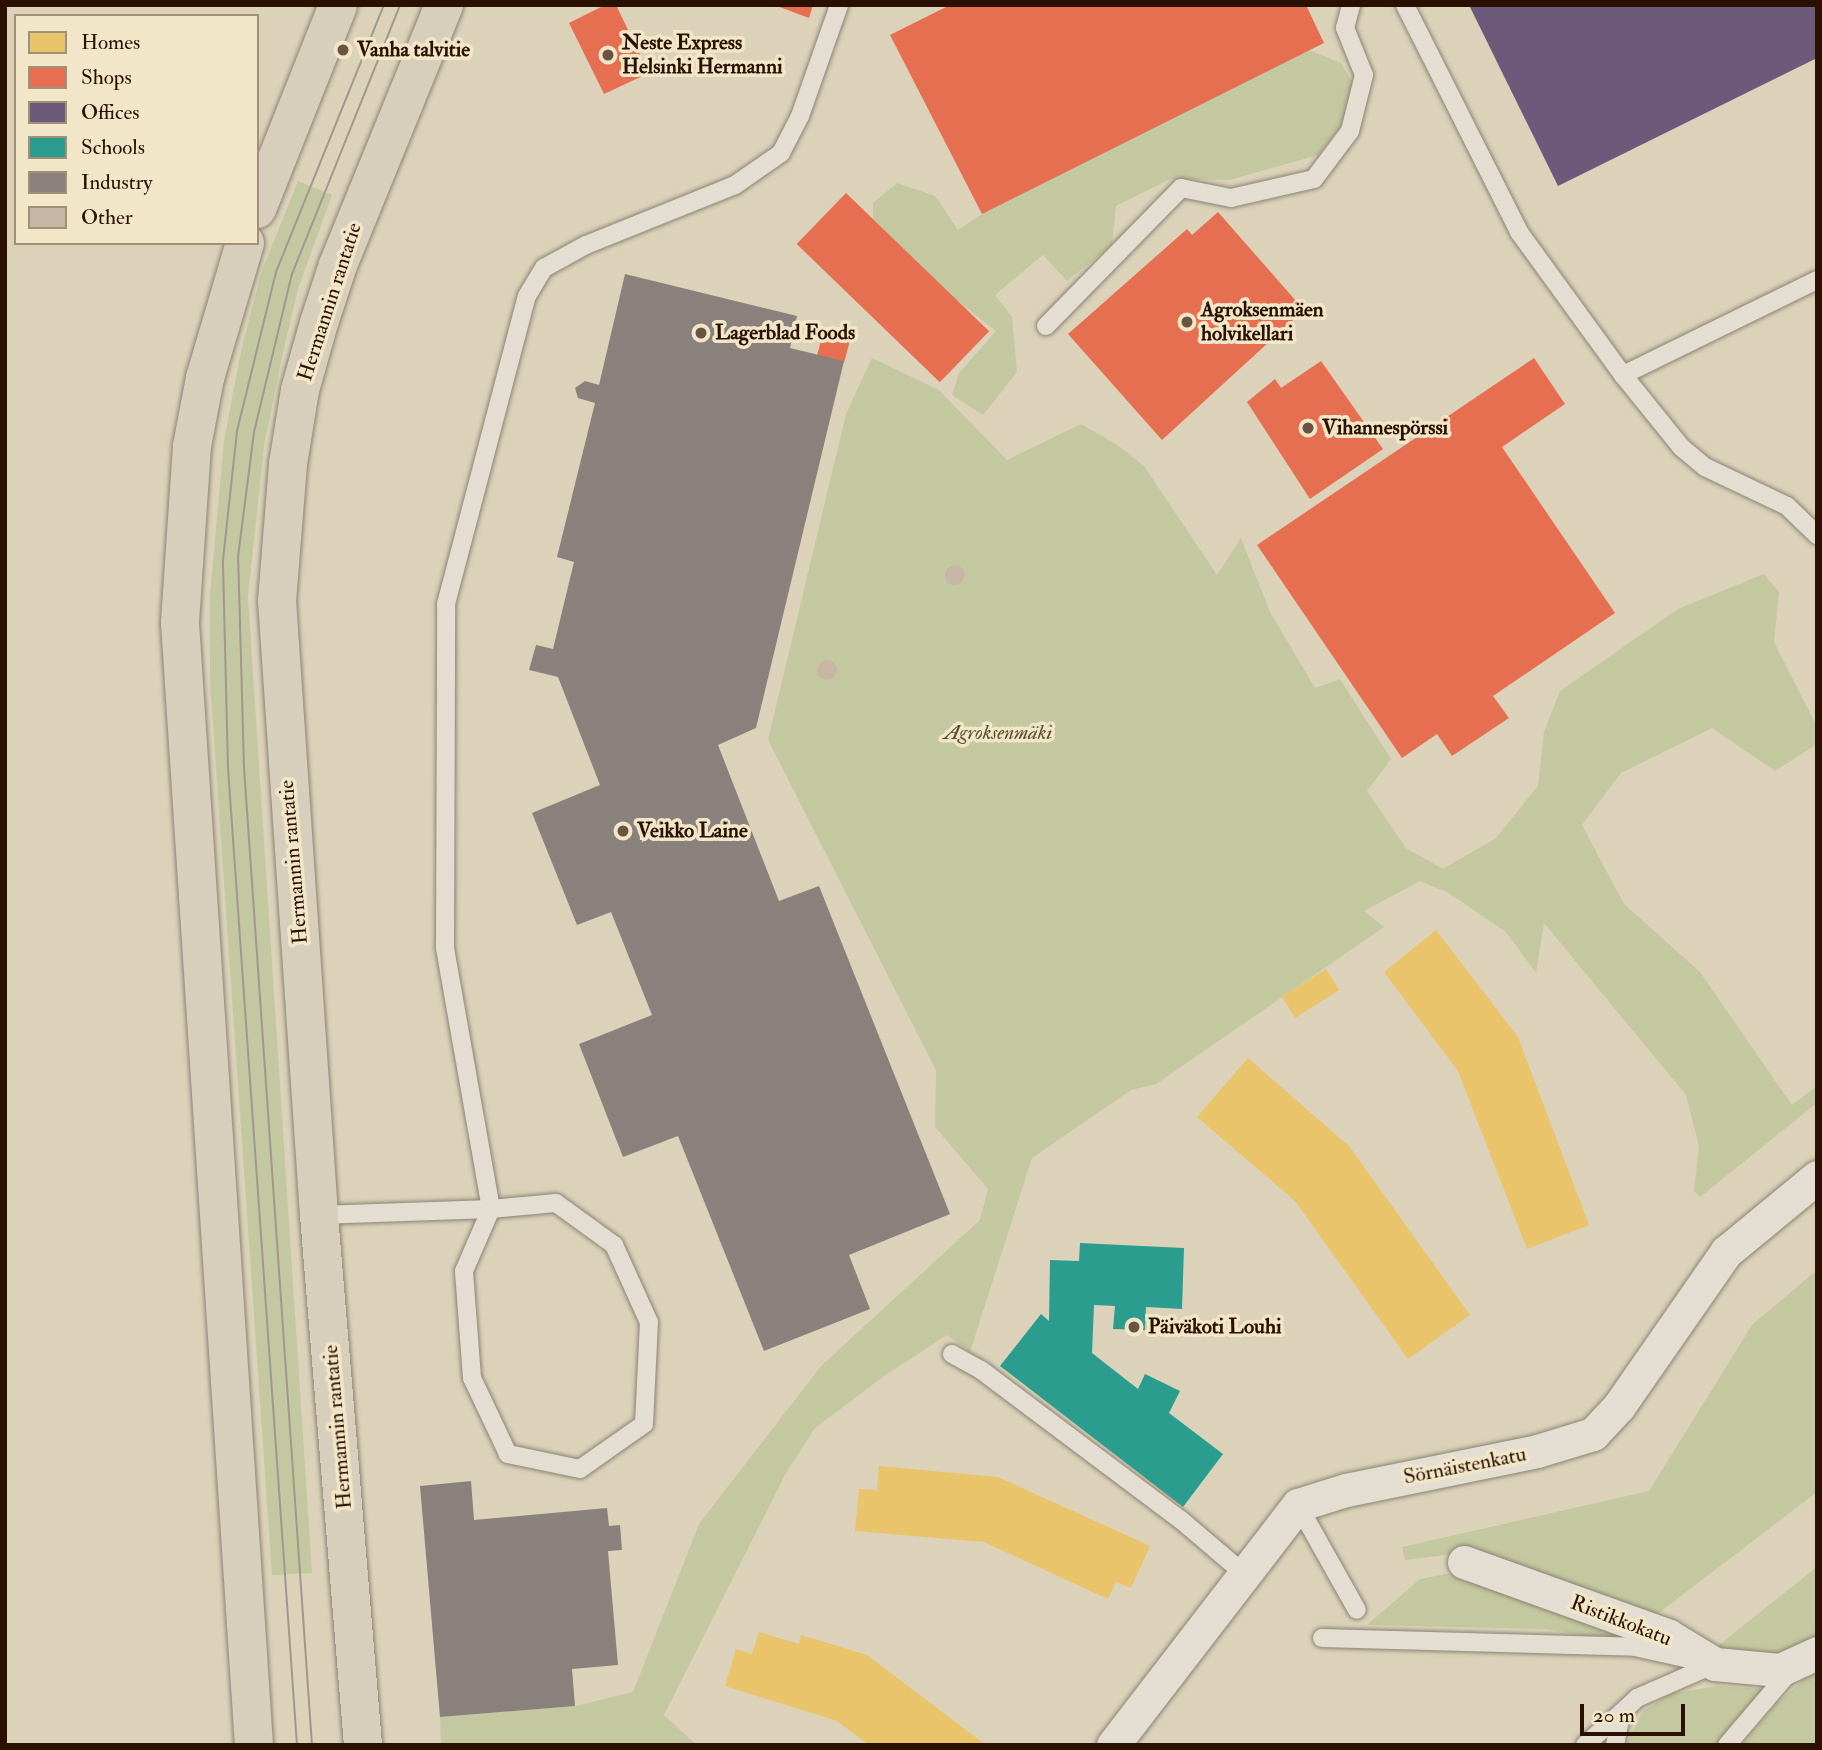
<!DOCTYPE html>
<meta charset="utf-8">
<style>
body{margin:0}
#map{position:relative;width:1822px;height:1750px;overflow:hidden;background:#dbd2b9;font-family:"IM FELL Double Pica",serif}
div>[style]{position:absolute}
.green>*{inset:0;background:#c4c8a0}
.homes>*{inset:0;background:#e9c46a;transform-origin:0 0}
.shops>*{inset:0;background:#e76f51;transform-origin:0 0}
.offices>*{inset:0;background:#6d597a}
.schools>*{inset:0;background:#2a9d8f}
.industry>*{inset:0;background:#8a817c}
.building>*{inset:0;background:#c8b6a4}
.round{border-radius:50%}
.roads{filter:drop-shadow(0 0 2px #8b8373) drop-shadow(0 0 2px #8b8373)}
.service>*{height:18px;margin:-9px;padding:0 9px;transform-origin:9px;border-radius:9px;background:#e3ded1}
.minor>*{height:33px;margin:-16.5px;padding:0 16.5px;transform-origin:16.5px;border-radius:16.5px;background:#e3ded1}
.primary>*{height:38px;margin:-19px;padding:0 19px;transform-origin:19px;border-radius:19px;background:#d7cfbc}
.tram>*{height:2px;margin:-1px;padding:0 1px;transform-origin:1px;border-radius:1px;background:#9f988d}
.dots>*{width:19px;height:19px;translate:-50% -50%;box-sizing:border-box;border:4px solid #f1e6c8;border-radius:50%}
span{translate:-50% -50%;white-space:nowrap;text-align:center;line-height:1.15;-webkit-text-stroke:7px #f1e6c8;paint-order:stroke}
.poi-label{font-size:21px;color:#2a1000;font-weight:700}
.left{translate:0 -50%;text-align:left}
.street-label{font-size:21px;color:#2a1000}
.park-label{font-size:21px;color:#594e31;font-style:italic}
.frame{position:absolute;inset:0;border:7px solid #2a1000;pointer-events:none}
.legend{position:absolute;left:14px;top:14px;width:245px;height:231px;box-sizing:border-box;background:#f1e6c8;border:2px solid #a19078;margin:0;padding:9px 12px;list-style:none;font-size:21px;color:#2a1000}
.legend li{display:flex;align-items:center;gap:14px;height:35px}
.legend b{width:35px;border:2px solid #a19078}
.scale{position:absolute;left:1580px;top:1704px;width:105px;height:32px;box-sizing:border-box;border:4px solid #2a1000;border-top:0;padding-left:9px;font-size:21px;line-height:24px;white-space:nowrap;color:#2a1000;-webkit-text-stroke:5px #f1e6c8;paint-order:stroke}
</style>
<div id="map">
<div class="green">
<i style="clip-path:polygon(1309px 50px,1341px 63px,1353px 83px,1341px 127px,1318px 155px,1229px 180px,1170px 179px,1116px 206px,1112px 245px,1067px 281px,1043px 255px,995px 295px,1012px 317px,1017px 372px,983px 415px,952px 395px,959px 373px,996px 331px,949px 294px,873px 219px,873px 203px,897px 183px,935px 196px,958px 230px,982px 214px)"></i>
<i style="clip-path:polygon(298px 181px,332px 195px,298px 289px,282px 357px,264px 446px,248px 597px,312px 1573px,272px 1575px,210px 681px,210px 594px,224px 441px,242px 347px,261px 273px)"></i>
<i style="clip-path:polygon(872px 358px,939px 390px,1007px 460px,1081px 424px,1119px 446px,1144px 466px,1217px 575px,1241px 538px,1270px 612px,1315px 688px,1340px 679px,1391px 759px,1367px 791px,1406px 848px,1443px 869px,1496px 838px,1538px 786px,1544px 732px,1560px 691px,1678px 609px,1764px 574px,1779px 592px,1774px 642px,1817px 727px,1817px 744px,1775px 771px,1712px 728px,1621px 773px,1582px 825px,1624px 904px,1700px 972px,1792px 1105px,1817px 1086px,1817px 1103px,1700px 1197px,1694px 1191px,1699px 1146px,1686px 1095px,1544px 923px,1536px 973px,1506px 932px,1447px 892px,1420px 881px,1364px 911px,1384px 927px,1156px 1084px,1131px 1090px,1032px 1158px,970px 1352px,947px 1335px,884px 1376px,815px 1428px,786px 1473px,664px 1715px,697px 1745px,441px 1745px,440px 1717px,575px 1706px,633px 1692px,699px 1524px,821px 1366px,980px 1220px,988px 1189px,935px 1127px,936px 1070px,768px 740px,846px 414px)"></i>
<i style="clip-path:polygon(1817px 1270px,1817px 1492px,1647px 1622px,1470px 1552px,1405px 1560px,1402px 1547px,1649px 1491px,1752px 1325px)"></i>
<i style="clip-path:polygon(1817px 1567px,1817px 1641px,1776px 1658px,1710px 1652px)"></i>
<i style="clip-path:polygon(1446px 1574px,1470px 1575px,1601px 1627px,1627px 1643px,1547px 1629px,1367px 1625px,1420px 1579px)"></i>
<i style="clip-path:polygon(1817px 1668px,1817px 1745px,1742px 1745px,1777px 1703px)"></i>
<i style="clip-path:polygon(1717px 1686px,1764px 1689px,1719px 1745px,1626px 1745px,1643px 1711px,1670px 1694px)"></i>
</div>
<div class="homes">
<i style="clip-path:polygon(1436px 930px,1518px 1037px,1589px 1225px,1527px 1249px,1458px 1071px,1384px 972px)"></i>
<i style="left:1326px;top:969px;width:25px;height:52px;rotate:58deg"></i>
<i style="clip-path:polygon(1248px 1058px,1349px 1146px,1470px 1315px,1408px 1359px,1295px 1201px,1197px 1117px)"></i>
<i style="clip-path:polygon(879px 1466px,998px 1477px,1150px 1546px,1131px 1588px,1116px 1582px,1108px 1599px,984px 1542px,855px 1531px,859px 1489px,877px 1490px)"></i>
<i style="clip-path:polygon(759px 1632px,799px 1644px,801px 1635px,867px 1655px,986px 1745px,869px 1745px,837px 1721px,725px 1686px,736px 1649px,752px 1654px)"></i>
</div>
<div class="shops">
<i style="clip-path:polygon(605px 5px,616px 5px,649px 73px,604px 94px,569px 23px)"></i>
<i style="clip-path:polygon(774px 5px,813px 5px,809px 18px)"></i>
<i style="clip-path:polygon(950px 5px,1306px 5px,1324px 43px,982px 214px,890px 35px)"></i>
<i style="left:846px;top:193px;width:199px;height:71px;rotate:44deg"></i>
<i style="clip-path:polygon(1218px 212px,1304px 310px,1162px 440px,1068px 334px,1187px 229px,1192px 235px)"></i>
<i style="left:823px;top:333px;width:28px;height:23px;rotate:15deg"></i>
<i style="clip-path:polygon(1534px 358px,1565px 404px,1502px 447px,1615px 613px,1493px 696px,1509px 718px,1452px 756px,1437px 734px,1402px 758px,1257px 545px)"></i>
<i style="clip-path:polygon(1321px 361px,1383px 449px,1310px 499px,1247px 402px,1275px 379px,1281px 388px)"></i>
</div>
<div class="offices">
<i style="clip-path:polygon(1469px 5px,1817px 5px,1817px 58px,1558px 186px)"></i>
</div>
<div class="schools">
<i style="clip-path:polygon(1080px 1243px,1184px 1248px,1182px 1309px,1146px 1307px,1145px 1330px,1113px 1329px,1115px 1306px,1094px 1305px,1092px 1353px,1138px 1389px,1145px 1374px,1180px 1391px,1169px 1413px,1223px 1454px,1183px 1507px,1000px 1366px,1041px 1314px,1049px 1321px,1050px 1260px,1079px 1261px)"></i>
</div>
<div class="industry">
<i style="clip-path:polygon(625px 274px,797px 316px,790px 348px,844px 361px,756px 728px,718px 745px,779px 901px,819px 886px,950px 1214px,849px 1255px,870px 1309px,764px 1351px,678px 1136px,623px 1157px,579px 1044px,652px 1015px,611px 912px,577px 925px,532px 813px,600px 785px,558px 677px,529px 670px,536px 645px,553px 649px,574px 562px,557px 557px,595px 403px,578px 398px,575px 388px,585px 381px,599px 385px)"></i>
<i style="clip-path:polygon(471px 1481px,474px 1520px,607px 1508px,609px 1526px,620px 1525px,622px 1550px,608px 1551px,618px 1665px,572px 1669px,575px 1706px,440px 1717px,420px 1486px)"></i>
</div>
<div class="building">
<i class="round" style="left:945px;top:565px;width:20px;height:20px"></i>
<i class="round" style="left:817px;top:660px;width:20px;height:20px"></i>
</div>
<div class="roads">
<div class="service">
<i style="left:1405px;top:5px;width:254px;rotate:63.3deg"></i>
<i style="left:1519px;top:232px;width:177px;rotate:54deg"></i>
<i style="left:1623px;top:375px;width:92px;rotate:51.1deg"></i>
<i style="left:1681px;top:447px;width:31px;rotate:40deg"></i>
<i style="left:1705px;top:467px;width:91px;rotate:25.4deg"></i>
<i style="left:1787px;top:506px;width:42px;rotate:44deg"></i>
<i style="left:1046px;top:326px;width:193px;rotate:-45.6deg"></i>
<i style="left:1181px;top:188px;width:51px;rotate:11.3deg"></i>
<i style="left:1231px;top:198px;width:85px;rotate:-12.9deg"></i>
<i style="left:1314px;top:179px;width:60px;rotate:-53.1deg"></i>
<i style="left:1350px;top:131px;width:58px;rotate:-76deg"></i>
<i style="left:1364px;top:75px;width:51px;rotate:-112deg"></i>
<i style="left:1345px;top:28px;width:24px;rotate:-75deg"></i>
<i style="left:1623px;top:375px;width:216px;rotate:-26.1deg"></i>
<i style="left:556px;top:1203px;width:72px;rotate:35.9deg"></i>
<i style="left:614px;top:1245px;width:85px;rotate:65.6deg"></i>
<i style="left:649px;top:1322px;width:102px;rotate:92.8deg"></i>
<i style="left:644px;top:1424px;width:78px;rotate:144.9deg"></i>
<i style="left:580px;top:1469px;width:74px;rotate:-168.2deg"></i>
<i style="left:508px;top:1454px;width:84px;rotate:-115.3deg"></i>
<i style="left:472px;top:1378px;width:107px;rotate:-94.3deg"></i>
<i style="left:464px;top:1271px;width:68px;rotate:-66.5deg"></i>
<i style="left:491px;top:1209px;width:65px;rotate:-5.3deg"></i>
<i style="left:319px;top:1215px;width:172px;rotate:-2deg"></i>
<i style="left:491px;top:1209px;width:265px;rotate:-100deg"></i>
<i style="left:445px;top:948px;width:344px;rotate:-89.8deg"></i>
<i style="left:446px;top:604px;width:318px;rotate:-75.3deg"></i>
<i style="left:527px;top:296px;width:33px;rotate:-59deg"></i>
<i style="left:544px;top:268px;width:48px;rotate:-28.7deg"></i>
<i style="left:586px;top:245px;width:161px;rotate:-21.9deg"></i>
<i style="left:735px;top:185px;width:56px;rotate:-34.8deg"></i>
<i style="left:781px;top:153px;width:42px;rotate:-62.8deg"></i>
<i style="left:800px;top:116px;width:118px;rotate:-70.6deg"></i>
<i style="left:952px;top:1354px;width:33px;rotate:29deg"></i>
<i style="left:981px;top:1370px;width:250px;rotate:36.9deg"></i>
<i style="left:1181px;top:1520px;width:80px;rotate:40.4deg"></i>
<i style="left:1298px;top:1505px;width:120px;rotate:60.7deg"></i>
<i style="left:1322px;top:1638px;width:313px;rotate:1.6deg"></i>
<i style="left:1635px;top:1647px;width:55px;rotate:12.5deg"></i>
<i style="left:1585px;top:1745px;width:48px;rotate:-41.6deg"></i>
<i style="left:1615px;top:1745px;width:33px;rotate:-79deg"></i>
<i style="left:1621px;top:1713px;width:22px;rotate:-43deg"></i>
<i style="left:1637px;top:1698px;width:85px;rotate:-23.6deg"></i>
<i style="left:1727px;top:1745px;width:99px;rotate:-49.5deg"></i>
</div>
<div class="minor">
<i style="left:1464px;top:1562px;width:218px;rotate:19.8deg"></i>
<i style="left:1669px;top:1636px;width:54px;rotate:31.3deg"></i>
<i style="left:1715px;top:1664px;width:65px;rotate:5.3deg"></i>
<i style="left:1780px;top:1670px;width:41px;rotate:-24.7deg"></i>
<i style="left:1113px;top:1745px;width:303px;rotate:-52.4deg"></i>
<i style="left:1298px;top:1505px;width:50px;rotate:-17.4deg"></i>
<i style="left:1346px;top:1490px;width:195px;rotate:-11.5deg"></i>
<i style="left:1537px;top:1451px;width:59px;rotate:-16.9deg"></i>
<i style="left:1593px;top:1434px;width:38px;rotate:-47deg"></i>
<i style="left:1619px;top:1406px;width:188px;rotate:-55.2deg"></i>
<i style="left:1726px;top:1252px;width:118px;rotate:-39.5deg"></i>
</div>
<div class="primary">
<i style="left:257px;top:209px;width:219px;rotate:-68.3deg"></i>
<i style="left:245px;top:243px;width:141px;rotate:106.5deg"></i>
<i style="left:205px;top:378px;width:69px;rotate:100.8deg"></i>
<i style="left:192px;top:446px;width:177px;rotate:93.9deg"></i>
<i style="left:180px;top:623px;width:1124px;rotate:86.23deg"></i>
<i style="left:363px;top:1745px;width:532px;rotate:-94.75deg"></i>
<i style="left:319px;top:1215px;width:615px;rotate:-93.91deg"></i>
<i style="left:277px;top:601px;width:137px;rotate:-85.4deg"></i>
<i style="left:288px;top:464px;width:75px;rotate:-80.8deg"></i>
<i style="left:300px;top:390px;width:70px;rotate:-74.2deg"></i>
<i style="left:319px;top:323px;width:61px;rotate:-71.9deg"></i>
<i style="left:338px;top:265px;width:281px;rotate:-67.8deg"></i>
</div>
</div>
<div class="tram">
<i style="left:297px;top:1745px;width:979px;rotate:-94.04deg"></i>
<i style="left:228px;top:768px;width:208px;rotate:-91.4deg"></i>
<i style="left:223px;top:560px;width:130px;rotate:-83.8deg"></i>
<i style="left:237px;top:431px;width:164px;rotate:-76.2deg"></i>
<i style="left:276px;top:272px;width:288px;rotate:-68deg"></i>
<i style="left:312px;top:1745px;width:980px;rotate:-93.98deg"></i>
<i style="left:244px;top:767px;width:210px;rotate:-91.6deg"></i>
<i style="left:238px;top:557px;width:126px;rotate:-82.7deg"></i>
<i style="left:254px;top:432px;width:163px;rotate:-76.5deg"></i>
<i style="left:292px;top:274px;width:290px;rotate:-68.1deg"></i>
</div>
<div class="dots">
<i style="left:343px;top:50px;background:#685441"></i>
<i style="left:608px;top:55px;background:#685441"></i>
<i style="left:1187px;top:322px;background:#685441"></i>
<i style="left:701px;top:333px;background:#685441"></i>
<i style="left:1308px;top:428px;background:#685441"></i>
<i style="left:623px;top:831px;background:#685441"></i>
<i style="left:1134px;top:1327px;background:#685441"></i>
</div>
<div class="poi-label">
<span class="left" style="left:622px;top:55px">Neste Express<br>Helsinki Hermanni</span>
<span class="left" style="left:357px;top:50px">Vanha talvitie</span>
<span class="left" style="left:1201px;top:322px">Agroksenmäen<br>holvikellari</span>
<span class="left" style="left:715px;top:333px">Lagerblad Foods</span>
<span class="left" style="left:1322px;top:428px">Vihannespörssi</span>
<span class="left" style="left:637px;top:831px">Veikko Laine</span>
<span class="left" style="left:1148px;top:1327px">Päiväkoti Louhi</span>
</div>
<div class="street-label">
<span style="left:330px;top:302px;rotate:-72deg">Hermannin rantatie</span>
<span style="left:294px;top:862px;rotate:-95deg">Hermannin rantatie</span>
<span style="left:338px;top:1427px;rotate:-95deg">Hermannin rantatie</span>
<span style="left:1465px;top:1466px;rotate:-11deg">Sörnäistenkatu</span>
<span style="left:1621px;top:1621px;rotate:21deg">Ristikkokatu</span>
</div>
<div class="park-label">
<span style="left:998px;top:733px">Agroksenmäki</span>
</div>
<div class="frame"></div>
<ul class="legend">
<li><b style="height:19px;background:#e9c46a"></b>Homes</li>
<li><b style="height:19px;background:#e76f51"></b>Shops</li>
<li><b style="height:19px;background:#6d597a"></b>Offices</li>
<li><b style="height:19px;background:#2a9d8f"></b>Schools</li>
<li><b style="height:19px;background:#8a817c"></b>Industry</li>
<li><b style="height:19px;background:#c8b6a4"></b>Other</li>
</ul>
<div class="scale">20 m</div>
</div>
